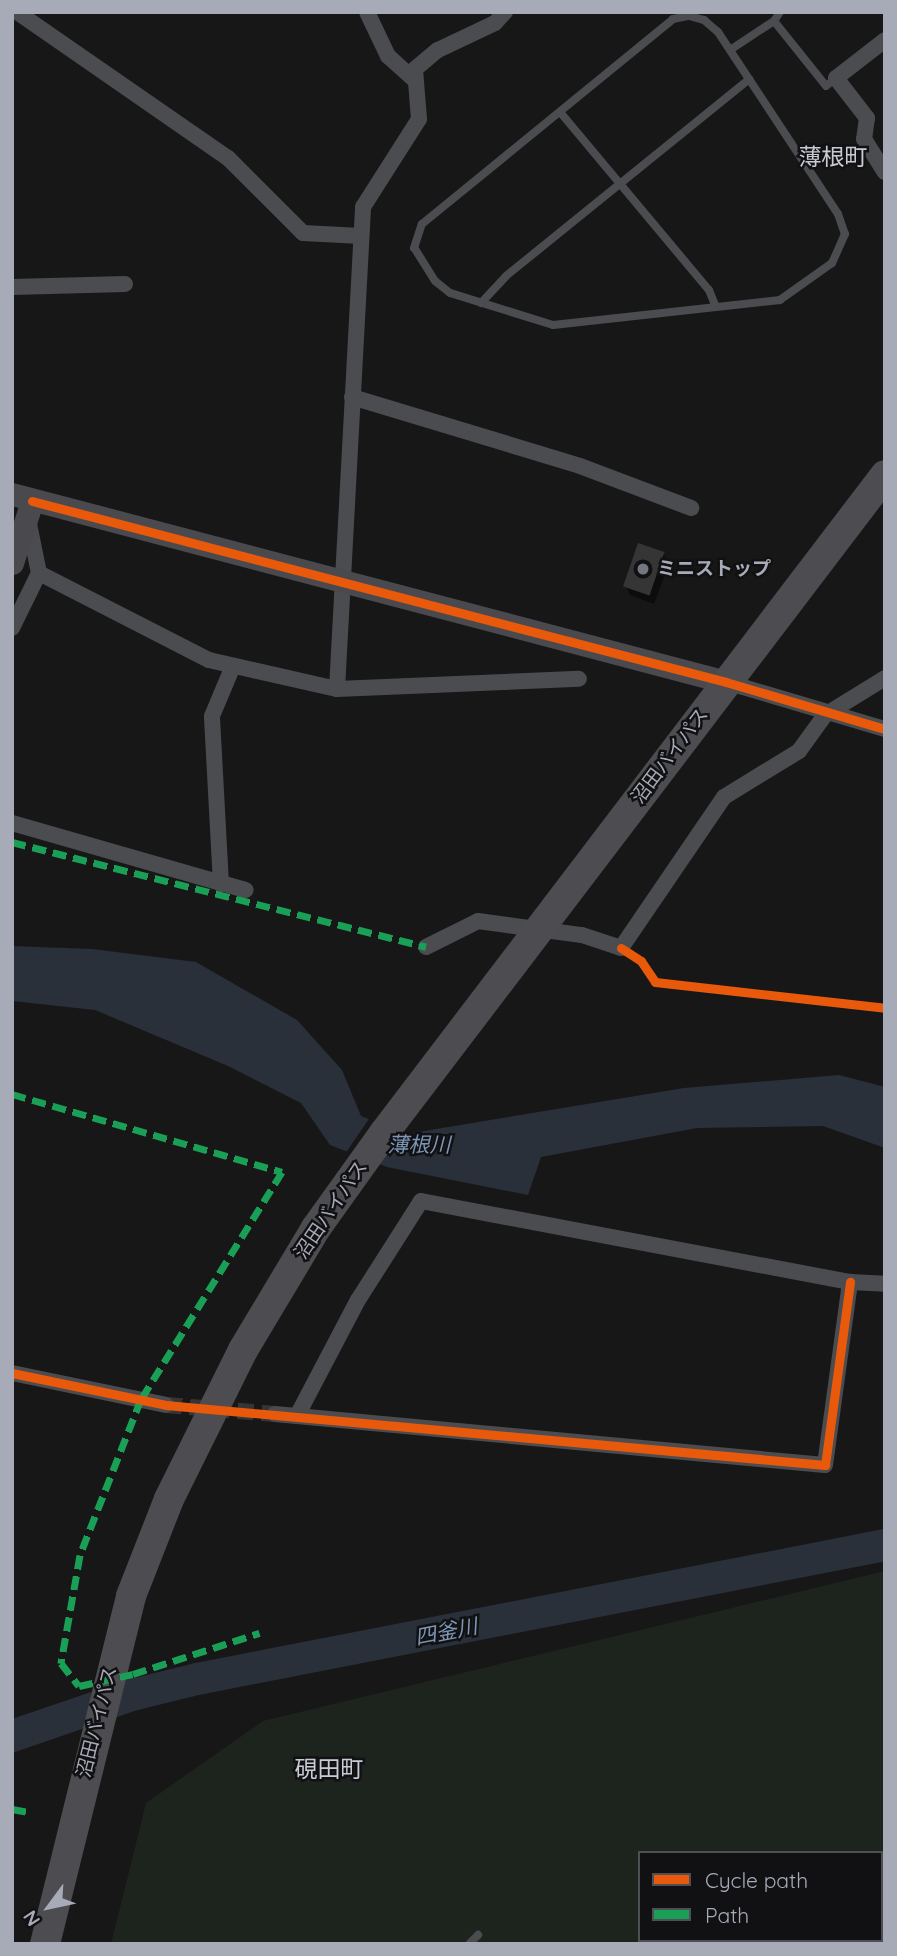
<!DOCTYPE html>
<meta charset="utf-8">
<style>
body{margin:0}
#map{position:relative;width:897px;height:1956px;overflow:hidden;background:#171717;font-family:Quicksand,"Noto Sans JP",sans-serif}
div>[style]{position:absolute}
.green>*{inset:0;background:#1d241e}
.water>*{inset:0;background:#293039}
.pier>*{inset:0;background:#171717}
.shadow>*{inset:0;background:#0007}
.river>*{height:32px;margin:-16px;padding:0 16px;transform-origin:16px;border-radius:16px;background:#293039}
.building>*{inset:0;background:#353536;transform-origin:0 0}
.street-tunnel>*{height:16px;margin-top:-8px;transform-origin:0;background:repeating-linear-gradient(90deg,#343537 0 16px,transparent 0 24px)}
.lane>*{height:8px;margin:-4px;padding:0 4px;transform-origin:4px;border-radius:4px;background:#4b4c50}
.street>*{height:16px;margin:-8px;padding:0 8px;transform-origin:8px;border-radius:8px;background:#4b4c50}
.secondary>*{height:23px;margin:-11.5px;padding:0 11.5px;transform-origin:11.5px;border-radius:11.5px;background:#4a4a4e}
.highway>*{height:30px;margin:-15px;padding:0 15px;transform-origin:15px;border-radius:15px;background:#4d4d51}
.quiet>*{height:7px;margin-top:-3.5px;transform-origin:0;background:repeating-linear-gradient(90deg,#1a9f57 0 14px,transparent 0 21px)}
.cycleway>*{height:9px;margin:-4.5px;padding:0 4.5px;transform-origin:4.5px;border-radius:4.5px;background:#e8590c}
.dots>*{width:19px;height:19px;translate:-50% -50%;box-sizing:border-box;border:4px solid #111113;border-radius:50%}
span{translate:-50% -50%;white-space:nowrap;text-align:center;line-height:1.15;-webkit-text-stroke:5px #111113;paint-order:stroke}
.poi-label{font-size:19px;color:#a7abb8;font-weight:700}
.left{translate:0 -50%;text-align:left}
.street-label{font-size:19px;color:#a7abb8}
.water-label{font-size:21px;color:#7d96b5;font-style:italic}
.quarter-label{font-size:23px;color:#c8cbd4}
.frame{position:absolute;inset:0;border:14px solid #a7abb8;pointer-events:none}
.legend{position:absolute;left:638px;top:1851px;width:245px;height:91px;box-sizing:border-box;background:#111113;border:2px solid #4d4f55;margin:0;padding:9px 12px;list-style:none;font-size:21px;color:#a7abb8}
.legend li{display:flex;align-items:center;gap:14px;height:35px}
.legend b{width:35px;border:2px solid #4d4f55}
.north{position:absolute;left:14px;top:1872px;width:70px;height:70px;-webkit-text-stroke:5px #111113;paint-order:stroke;rotate:237deg;font-size:19px;font-weight:700;line-height:28px;text-align:center;color:#a7abb8}
.north::after{content:'';display:block;margin:auto;width:24px;height:32px;background:#a7abb8;clip-path:polygon(50% 0,100% 100%,50% 72%,0 100%)}
</style>
<div id="map">
<div class="green">
<i style="clip-path:polygon(evenodd,885px 1571px,885px 1944px,111px 1944px,146px 1803px,263px 1721px,885px 1571px,640px 1853px,881px 1853px,881px 1940px,640px 1940px,640px 1853px)"></i>
</div>
<div class="water">
<i style="clip-path:polygon(12px 946px,92px 949px,196px 962px,297px 1020px,342px 1070px,361px 1116px,406px 1134px,684px 1088px,839px 1075px,885px 1087px,885px 1148px,823px 1126px,697px 1128px,541px 1157px,528px 1195px,387px 1167px,330px 1145px,301px 1103px,228px 1066px,95px 1010px,12px 1001px)"></i>
</div>
<div class="pier">
<i style="clip-path:polygon(371px 1116px,403px 1129px,377px 1166px,345px 1154px)"></i>
</div>
<div class="shadow">
<i style="clip-path:polygon(663px 554px,669px 563px,654px 604px,630px 595px,625px 585px)"></i>
</div>
<div class="river">
<i style="left:12px;top:1736px;width:127px;rotate:-18.9deg"></i>
<i style="left:132px;top:1695px;width:67px;rotate:-13.8deg"></i>
<i style="left:197px;top:1679px;width:701px;rotate:-11.02deg"></i>
</div>
<div class="building">
<i style="left:638px;top:543px;width:28px;height:46px;rotate:19deg"></i>
</div>
<div class="street-tunnel">
<i style="left:166px;top:1405px;width:109px;rotate:4.7deg"></i>
</div>
<div class="lane">
<i style="left:689px;top:16px;width:16px;rotate:15deg"></i>
<i style="left:704px;top:20px;width:18px;rotate:41deg"></i>
<i style="left:718px;top:32px;width:218px;rotate:56.6deg"></i>
<i style="left:838px;top:214px;width:21px;rotate:71deg"></i>
<i style="left:845px;top:234px;width:32px;rotate:114deg"></i>
<i style="left:832px;top:263px;width:64px;rotate:144.6deg"></i>
<i style="left:780px;top:300px;width:228px;rotate:173.7deg"></i>
<i style="left:553px;top:325px;width:108px;rotate:-162.7deg"></i>
<i style="left:450px;top:293px;width:19px;rotate:-141deg"></i>
<i style="left:435px;top:281px;width:39px;rotate:-122deg"></i>
<i style="left:414px;top:248px;width:25px;rotate:-72deg"></i>
<i style="left:422px;top:224px;width:324px;rotate:-39.2deg"></i>
<i style="left:673px;top:19px;width:16px;rotate:-11deg"></i>
<i style="left:774px;top:21px;width:11px;rotate:-56deg"></i>
<i style="left:730px;top:50px;width:53px;rotate:-33.4deg"></i>
<i style="left:774px;top:21px;width:83px;rotate:51.3deg"></i>
<i style="left:826px;top:86px;width:13px;rotate:-39deg"></i>
<i style="left:560px;top:112px;width:232px;rotate:50.1deg"></i>
<i style="left:709px;top:290px;width:18px;rotate:68deg"></i>
<i style="left:481px;top:303px;width:37px;rotate:-47deg"></i>
<i style="left:506px;top:276px;width:313px;rotate:-39deg"></i>
<i style="left:469px;top:1944px;width:13px;rotate:-45deg"></i>
</div>
<div class="street">
<i style="left:17px;top:12px;width:257px;rotate:34.7deg"></i>
<i style="left:228px;top:158px;width:106px;rotate:45deg"></i>
<i style="left:303px;top:233px;width:58px;rotate:3deg"></i>
<i style="left:367px;top:12px;width:49px;rotate:64.5deg"></i>
<i style="left:388px;top:56px;width:36px;rotate:42deg"></i>
<i style="left:885px;top:40px;width:62px;rotate:142.2deg"></i>
<i style="left:836px;top:78px;width:51px;rotate:52.2deg"></i>
<i style="left:867px;top:118px;width:21px;rotate:98deg"></i>
<i style="left:864px;top:139px;width:39px;rotate:58deg"></i>
<i style="left:12px;top:287px;width:113px;rotate:-1.5deg"></i>
<i style="left:352px;top:397px;width:238px;rotate:16.8deg"></i>
<i style="left:580px;top:466px;width:119px;rotate:20.7deg"></i>
<i style="left:28px;top:519px;width:55px;rotate:78.5deg"></i>
<i style="left:39px;top:573px;width:191px;rotate:27.1deg"></i>
<i style="left:209px;top:660px;width:131px;rotate:12.8deg"></i>
<i style="left:337px;top:689px;width:242px;rotate:-2.4deg"></i>
<i style="left:12px;top:628px;width:61px;rotate:-63.9deg"></i>
<i style="left:726px;top:682px;width:166px;rotate:16.5deg"></i>
<i style="left:337px;top:689px;width:483px;rotate:-86.9deg"></i>
<i style="left:363px;top:207px;width:104px;rotate:-57.5deg"></i>
<i style="left:419px;top:119px;width:50px;rotate:-94.6deg"></i>
<i style="left:415px;top:69px;width:30px;rotate:-40deg"></i>
<i style="left:438px;top:50px;width:63px;rotate:-25.3deg"></i>
<i style="left:495px;top:23px;width:15px;rotate:-48deg"></i>
<i style="left:12px;top:823px;width:243px;rotate:16deg"></i>
<i style="left:221px;top:884px;width:168px;rotate:-93.1deg"></i>
<i style="left:212px;top:716px;width:54px;rotate:-67.2deg"></i>
<i style="left:426px;top:947px;width:58px;rotate:-26.6deg"></i>
<i style="left:478px;top:921px;width:105px;rotate:7.7deg"></i>
<i style="left:582px;top:935px;width:41px;rotate:18.4deg"></i>
<i style="left:621px;top:948px;width:183px;rotate:-55.7deg"></i>
<i style="left:724px;top:797px;width:88px;rotate:-31.5deg"></i>
<i style="left:799px;top:751px;width:44px;rotate:-54.2deg"></i>
<i style="left:825px;top:715px;width:70px;rotate:-31.7deg"></i>
<i style="left:12px;top:1373px;width:157px;rotate:11.7deg"></i>
<i style="left:275px;top:1414px;width:552px;rotate:5.3deg"></i>
<i style="left:825px;top:1465px;width:185px;rotate:-82.2deg"></i>
<i style="left:297px;top:1416px;width:131px;rotate:-62.3deg"></i>
<i style="left:358px;top:1300px;width:117px;rotate:-57.5deg"></i>
<i style="left:421px;top:1201px;width:437px;rotate:10.7deg"></i>
<i style="left:850px;top:1282px;width:35px;rotate:3deg"></i>
</div>
<div class="secondary">
<i style="left:12px;top:494px;width:738px;rotate:14.75deg"></i>
<i style="left:12px;top:563px;width:65px;rotate:-72.1deg"></i>
</div>
<div class="highway">
<i style="left:45px;top:1944px;width:358px;rotate:-76.1deg"></i>
<i style="left:131px;top:1596px;width:104px;rotate:-68.6deg"></i>
<i style="left:169px;top:1499px;width:166px;rotate:-63.6deg"></i>
<i style="left:243px;top:1350px;width:142px;rotate:-59.1deg"></i>
<i style="left:316px;top:1228px;width:117px;rotate:-54.4deg"></i>
<i style="left:384px;top:1133px;width:827px;rotate:-52.71deg"></i>
</div>
<div class="quiet">
<i style="left:12px;top:842px;width:427px;rotate:14.2deg"></i>
<i style="left:12px;top:1094px;width:281px;rotate:16.1deg"></i>
<i style="left:282px;top:1172px;width:267px;rotate:121.8deg"></i>
<i style="left:141px;top:1399px;width:168px;rotate:111.4deg"></i>
<i style="left:80px;top:1555px;width:110px;rotate:100deg"></i>
<i style="left:61px;top:1663px;width:29px;rotate:52deg"></i>
<i style="left:79px;top:1686px;width:55px;rotate:-12.5deg"></i>
<i style="left:133px;top:1674px;width:133px;rotate:-18deg"></i>
<i style="left:12px;top:1809px;width:17px;rotate:10deg"></i>
</div>
<div class="cycleway">
<i style="left:32px;top:501px;width:717px;rotate:14.62deg"></i>
<i style="left:726px;top:682px;width:166px;rotate:16.5deg"></i>
<i style="left:621px;top:948px;width:24px;rotate:33deg"></i>
<i style="left:641px;top:961px;width:25px;rotate:56deg"></i>
<i style="left:655px;top:982px;width:231px;rotate:6.4deg"></i>
<i style="left:12px;top:1373px;width:157px;rotate:11.7deg"></i>
<i style="left:166px;top:1405px;width:662px;rotate:5.2deg"></i>
<i style="left:825px;top:1465px;width:185px;rotate:-82.2deg"></i>
</div>
<div class="dots">
<i style="left:643px;top:569px;background:#757780"></i>
</div>
<div class="poi-label">
<span class="left" style="left:657px;top:569px">ミニストップ</span>
</div>
<div class="street-label">
<span style="left:670px;top:756px;rotate:-53deg">沼田バイパス</span>
<span style="left:331px;top:1210px;rotate:-56deg">沼田バイパス</span>
<span style="left:97px;top:1722px;rotate:-76deg">沼田バイパス</span>
</div>
<div class="water-label">
<span style="left:419px;top:1144px">薄根川</span>
<span style="left:446px;top:1631px;rotate:-11deg">四釜川</span>
</div>
<div class="quarter-label">
<span style="left:833px;top:157px">薄根町</span>
<span style="left:329px;top:1769px">硯田町</span>
</div>
<div class="frame"></div>
<ul class="legend">
<li><b style="height:9px;background:#e8590c"></b>Cycle path</li>
<li><b style="height:9px;background:#1a9f57"></b>Path</li>
</ul>
<div class="north">N</div>
</div>
